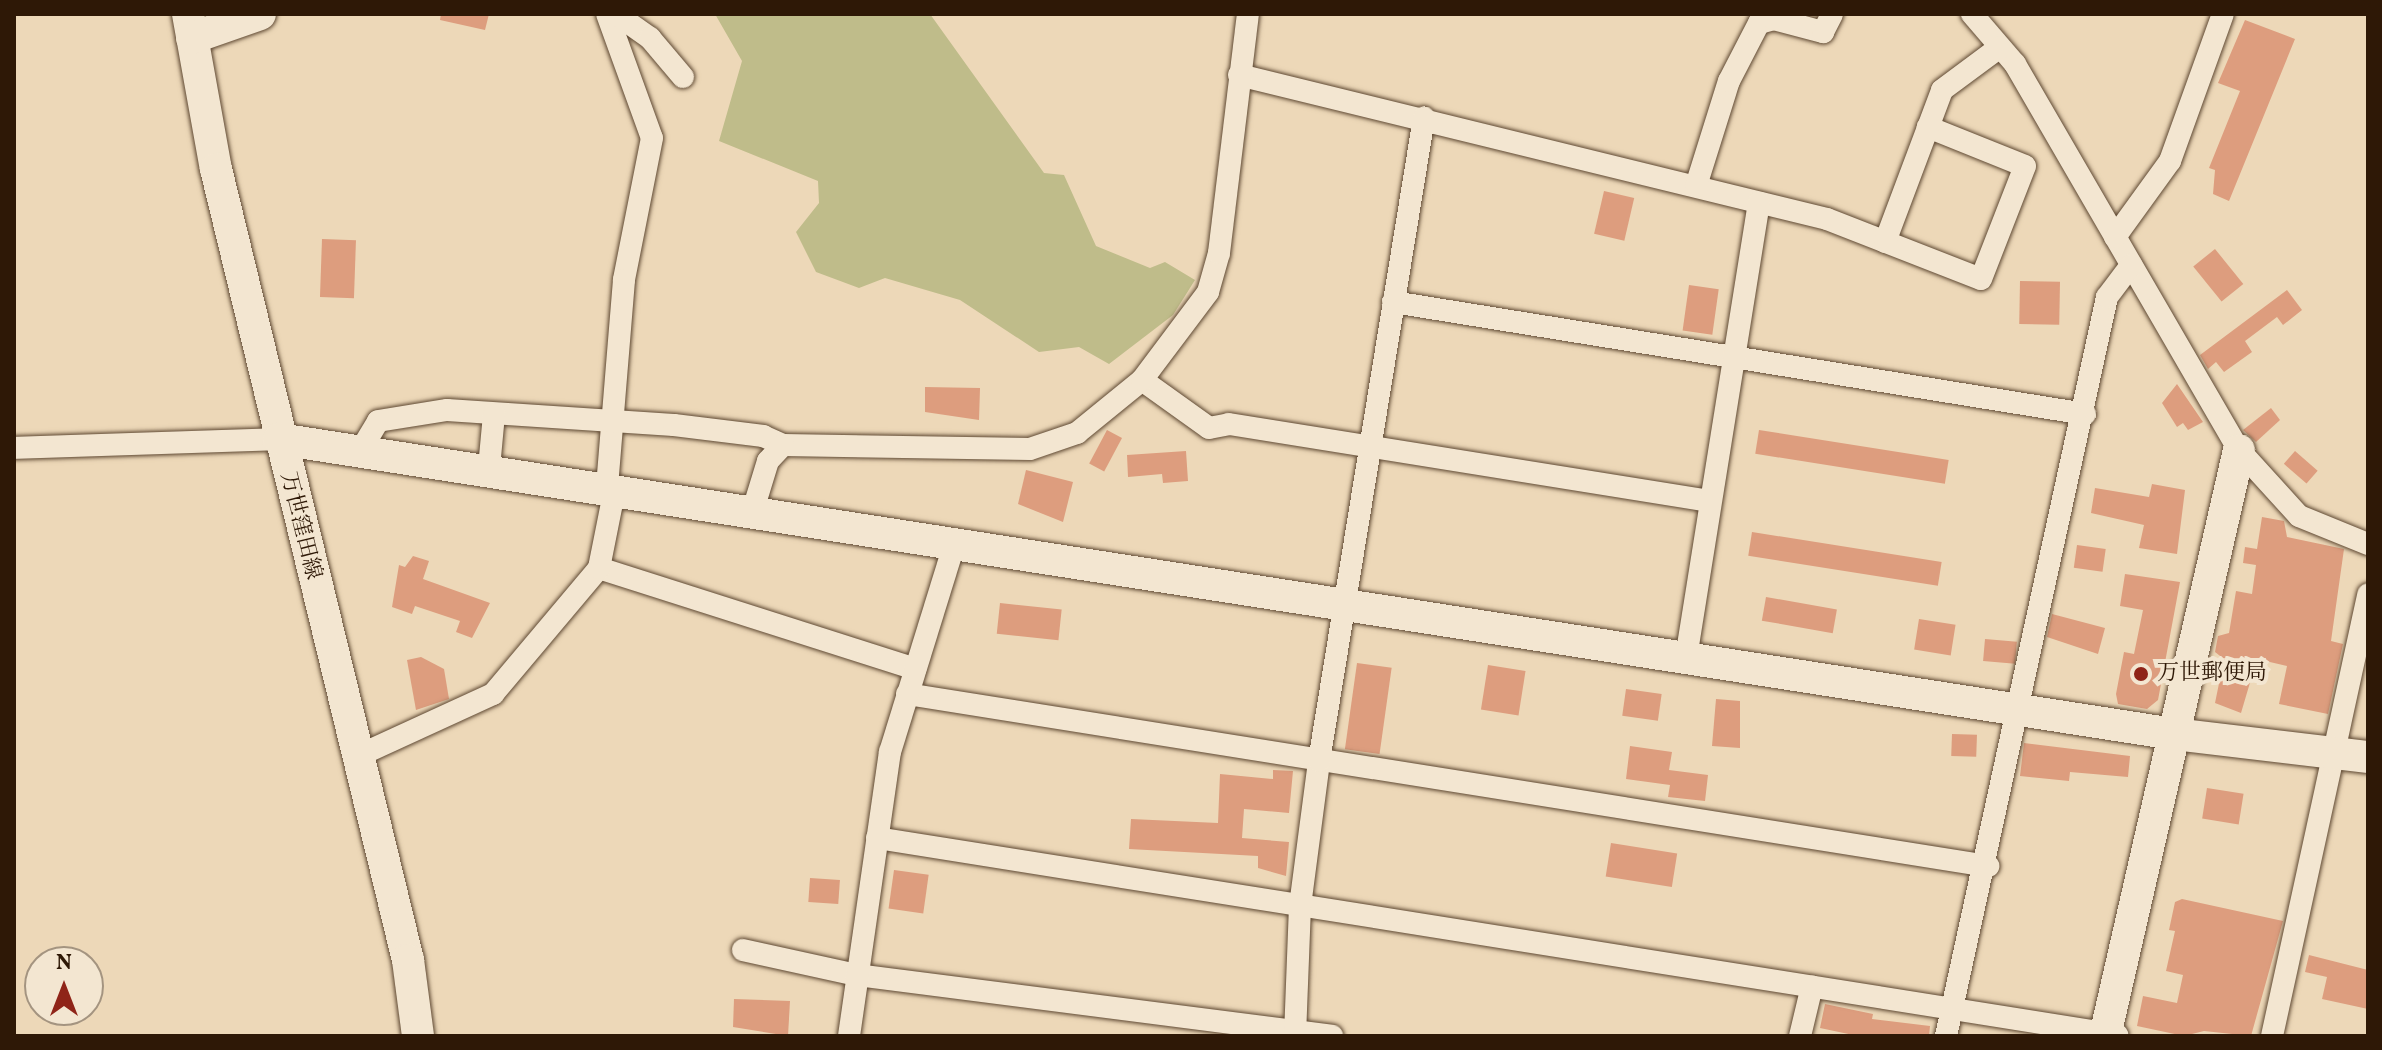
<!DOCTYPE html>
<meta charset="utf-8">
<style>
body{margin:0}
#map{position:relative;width:2382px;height:1050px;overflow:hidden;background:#edd8b8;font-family:Vollkorn,"Noto Serif JP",serif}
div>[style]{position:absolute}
.green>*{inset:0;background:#bfbc8a}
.building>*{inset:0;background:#dd9d7e;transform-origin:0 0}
.roads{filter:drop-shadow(0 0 2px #5e4832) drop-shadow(0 0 2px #5e4832)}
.street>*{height:22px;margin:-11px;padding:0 11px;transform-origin:11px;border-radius:11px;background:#f3e6d1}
.secondary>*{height:32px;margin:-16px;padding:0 16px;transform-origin:16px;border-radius:16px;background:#f3e6d1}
.dots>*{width:22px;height:22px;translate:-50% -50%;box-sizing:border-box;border:4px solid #f3e6d1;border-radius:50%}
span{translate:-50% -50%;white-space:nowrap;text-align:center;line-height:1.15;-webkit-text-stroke:8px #f3e6d1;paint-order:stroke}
.street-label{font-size:22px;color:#2e1806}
.poi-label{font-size:22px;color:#2e1806}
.left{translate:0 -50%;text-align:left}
.frame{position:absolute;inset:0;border:16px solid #2e1806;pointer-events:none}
.north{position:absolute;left:24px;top:946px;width:80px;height:80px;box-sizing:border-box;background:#f3e6d1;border:2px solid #a49480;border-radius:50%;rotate:0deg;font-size:22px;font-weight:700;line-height:32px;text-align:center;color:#2e1806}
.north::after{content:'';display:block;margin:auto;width:28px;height:36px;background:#8f2418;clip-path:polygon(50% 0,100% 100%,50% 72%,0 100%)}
</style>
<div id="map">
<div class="green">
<i style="clip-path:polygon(715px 14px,930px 14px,1044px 173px,1064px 175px,1096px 246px,1150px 268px,1165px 262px,1195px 280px,1173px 315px,1109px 364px,1079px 347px,1039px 352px,960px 300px,885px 278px,859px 288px,816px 272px,796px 232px,819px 203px,818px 181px,719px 141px,742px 61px)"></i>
</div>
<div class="building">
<i style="clip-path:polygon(441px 14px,489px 14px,485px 30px,440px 20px)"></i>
<i style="clip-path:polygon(2245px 20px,2295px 39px,2229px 201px,2213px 194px,2215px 170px,2209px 168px,2240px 91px,2218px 83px)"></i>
<i style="left:1604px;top:191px;width:31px;height:44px;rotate:13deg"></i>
<i style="left:322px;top:239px;width:34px;height:58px;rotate:2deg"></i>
<i style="left:2215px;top:249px;width:45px;height:28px;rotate:51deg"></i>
<i style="left:2020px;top:281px;width:40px;height:43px;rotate:1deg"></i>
<i style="left:1689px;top:285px;width:30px;height:46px;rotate:8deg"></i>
<i style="clip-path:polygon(2287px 290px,2302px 310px,2283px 325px,2277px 317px,2245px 341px,2252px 352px,2224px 372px,2216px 362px,2208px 369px,2200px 355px)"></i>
<i style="clip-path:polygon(2177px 384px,2203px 422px,2188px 430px,2183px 423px,2177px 427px,2162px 403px)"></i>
<i style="clip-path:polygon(925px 387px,980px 388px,979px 420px,925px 412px)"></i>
<i style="clip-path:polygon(2271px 408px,2280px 420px,2256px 442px,2243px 430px)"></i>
<i style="left:1107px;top:430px;width:17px;height:38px;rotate:28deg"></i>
<i style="left:1759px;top:430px;width:192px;height:24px;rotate:9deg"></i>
<i style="clip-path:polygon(1186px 451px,1188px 481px,1163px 483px,1162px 474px,1128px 477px,1127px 455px)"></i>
<i style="left:2295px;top:451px;width:30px;height:17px;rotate:41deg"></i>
<i style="clip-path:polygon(1026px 470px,1073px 482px,1063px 522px,1018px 504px)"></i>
<i style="clip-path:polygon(2152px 484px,2185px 490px,2177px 554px,2139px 548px,2144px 525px,2091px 513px,2095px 488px,2149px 497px)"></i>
<i style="clip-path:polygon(2262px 517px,2284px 521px,2287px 537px,2344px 549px,2331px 641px,2343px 644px,2328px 714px,2279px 704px,2287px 666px,2257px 659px,2241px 713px,2215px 703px,2224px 659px,2215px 652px,2218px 636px,2229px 633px,2236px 591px,2252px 594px,2256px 565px,2243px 563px,2245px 547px,2257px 549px)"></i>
<i style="left:1752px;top:532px;width:192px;height:24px;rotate:9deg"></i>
<i style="left:2077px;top:545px;width:29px;height:23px;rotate:8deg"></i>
<i style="clip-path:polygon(413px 556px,429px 561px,423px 579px,490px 603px,472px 638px,456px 632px,460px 621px,415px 606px,412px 614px,392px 607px,399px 565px,405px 567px)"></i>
<i style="clip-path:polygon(2125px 574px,2180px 582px,2158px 700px,2147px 709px,2118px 704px,2116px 694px,2124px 652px,2134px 654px,2143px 610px,2120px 606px)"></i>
<i style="left:1766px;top:597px;width:72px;height:24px;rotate:10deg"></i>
<i style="left:1000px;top:603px;width:62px;height:31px;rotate:6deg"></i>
<i style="clip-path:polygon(2052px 614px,2105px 628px,2098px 654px,2047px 637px)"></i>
<i style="left:1919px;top:619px;width:37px;height:31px;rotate:9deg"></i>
<i style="left:1985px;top:639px;width:32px;height:22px;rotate:5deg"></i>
<i style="clip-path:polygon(421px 657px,444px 669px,449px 699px,416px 710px,407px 660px)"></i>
<i style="left:1357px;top:663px;width:35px;height:87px;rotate:8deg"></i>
<i style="left:1488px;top:665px;width:38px;height:45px;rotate:9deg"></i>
<i style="left:1626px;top:689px;width:36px;height:27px;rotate:8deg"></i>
<i style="clip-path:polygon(1716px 699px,1740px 701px,1740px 748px,1712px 746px)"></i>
<i style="left:1952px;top:734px;width:25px;height:22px;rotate:2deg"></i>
<i style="clip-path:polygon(2024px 743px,2130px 756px,2128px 777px,2070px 772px,2069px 781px,2020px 776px)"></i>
<i style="clip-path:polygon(1630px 746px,1672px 752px,1669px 770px,1708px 775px,1705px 801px,1668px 797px,1670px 785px,1626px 779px)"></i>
<i style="clip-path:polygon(1273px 770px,1293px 771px,1289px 813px,1244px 809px,1242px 838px,1289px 842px,1286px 876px,1258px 868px,1258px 856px,1129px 849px,1131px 819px,1218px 823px,1220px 774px,1273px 779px)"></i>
<i style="left:2207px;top:788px;width:37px;height:31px;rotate:9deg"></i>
<i style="left:1611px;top:843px;width:67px;height:34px;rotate:9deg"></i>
<i style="left:894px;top:870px;width:35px;height:39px;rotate:8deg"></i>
<i style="left:810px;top:878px;width:30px;height:24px;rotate:4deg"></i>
<i style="clip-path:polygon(2182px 899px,2283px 921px,2251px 1036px,2204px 1031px,2184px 1036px,2137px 1026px,2143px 996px,2177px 1003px,2183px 975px,2166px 971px,2175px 931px,2169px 930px,2175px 902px)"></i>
<i style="clip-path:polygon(2309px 955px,2368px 970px,2368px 1009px,2322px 999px,2327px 977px,2305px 972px)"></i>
<i style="clip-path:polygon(734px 999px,790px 1001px,788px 1036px,733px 1027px)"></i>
<i style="clip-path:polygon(1825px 1004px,1873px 1014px,1872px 1019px,1930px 1026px,1929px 1036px,1858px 1036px,1820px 1028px)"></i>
</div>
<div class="roads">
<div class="street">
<i style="left:607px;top:14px;width:132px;rotate:70.1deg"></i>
<i style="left:652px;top:138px;width:145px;rotate:101.2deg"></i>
<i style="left:624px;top:280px;width:207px;rotate:94.7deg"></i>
<i style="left:616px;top:14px;width:42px;rotate:35.2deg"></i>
<i style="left:650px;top:38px;width:51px;rotate:49.8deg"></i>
<i style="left:1972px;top:14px;width:66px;rotate:49.3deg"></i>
<i style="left:2015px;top:64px;width:446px;rotate:59.9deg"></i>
<i style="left:2239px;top:450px;width:89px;rotate:47.7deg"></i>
<i style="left:2299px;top:516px;width:74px;rotate:22.1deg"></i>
<i style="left:1239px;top:75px;width:605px;rotate:13.76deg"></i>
<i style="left:1827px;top:219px;width:165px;rotate:21.3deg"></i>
<i style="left:1981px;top:279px;width:121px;rotate:-68.7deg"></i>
<i style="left:2025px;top:166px;width:105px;rotate:-158.1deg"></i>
<i style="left:1696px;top:186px;width:110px;rotate:-72.6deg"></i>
<i style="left:1729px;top:81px;width:65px;rotate:-62.7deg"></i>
<i style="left:1759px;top:23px;width:16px;rotate:-15deg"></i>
<i style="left:1774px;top:19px;width:51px;rotate:14.9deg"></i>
<i style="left:1823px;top:32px;width:20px;rotate:-63deg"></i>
<i style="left:2115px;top:237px;width:94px;rotate:-54.1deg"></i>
<i style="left:2170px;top:161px;width:156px;rotate:-70.2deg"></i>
<i style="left:1885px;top:242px;width:162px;rotate:-69.4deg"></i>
<i style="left:1942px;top:90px;width:72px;rotate:-36.6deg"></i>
<i style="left:1393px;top:302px;width:701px;rotate:9.19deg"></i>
<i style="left:1142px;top:380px;width:82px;rotate:35.6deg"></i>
<i style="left:1209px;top:428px;width:20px;rotate:-11deg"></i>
<i style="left:1229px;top:424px;width:486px;rotate:9.1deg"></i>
<i style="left:14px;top:448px;width:265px;rotate:-1.9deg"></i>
<i style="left:362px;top:448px;width:31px;rotate:-59deg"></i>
<i style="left:378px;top:421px;width:70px;rotate:-9.1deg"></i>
<i style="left:447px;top:410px;width:227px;rotate:3.8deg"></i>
<i style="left:674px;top:425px;width:90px;rotate:7deg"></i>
<i style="left:763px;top:436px;width:22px;rotate:24deg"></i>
<i style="left:783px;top:445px;width:247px;rotate:0.9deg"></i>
<i style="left:1030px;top:449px;width:50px;rotate:-18.8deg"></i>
<i style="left:1077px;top:433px;width:84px;rotate:-39.2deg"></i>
<i style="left:1142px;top:380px;width:110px;rotate:-53.1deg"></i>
<i style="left:1208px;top:292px;width:41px;rotate:-74.2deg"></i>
<i style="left:1219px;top:253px;width:241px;rotate:-83.1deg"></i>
<i style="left:489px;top:468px;width:54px;rotate:-84.7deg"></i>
<i style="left:753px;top:510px;width:51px;rotate:-73deg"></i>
<i style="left:768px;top:461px;width:22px;rotate:-47deg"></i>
<i style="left:599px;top:568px;width:332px;rotate:17.7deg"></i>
<i style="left:1686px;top:658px;width:461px;rotate:-80.9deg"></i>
<i style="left:907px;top:694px;width:1095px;rotate:9.04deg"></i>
<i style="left:358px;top:756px;width:149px;rotate:-24.7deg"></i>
<i style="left:493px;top:694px;width:165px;rotate:-49.9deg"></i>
<i style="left:599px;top:568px;width:82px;rotate:-78.7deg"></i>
<i style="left:877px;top:838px;width:1256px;rotate:9.03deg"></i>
<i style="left:743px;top:950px;width:117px;rotate:12.4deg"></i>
<i style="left:857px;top:975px;width:479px;rotate:7.3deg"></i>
<i style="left:849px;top:1036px;width:287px;rotate:-81.8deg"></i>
<i style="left:890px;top:752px;width:220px;rotate:-72.8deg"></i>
<i style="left:1295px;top:1036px;width:130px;rotate:-87.8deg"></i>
<i style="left:1300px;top:906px;width:146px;rotate:-82.5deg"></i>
<i style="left:1319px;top:761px;width:652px;rotate:-80.73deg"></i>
<i style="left:1800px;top:1036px;width:51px;rotate:-76.5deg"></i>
<i style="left:1946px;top:1036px;width:756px;rotate:-77.71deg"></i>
<i style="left:2107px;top:297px;width:40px;rotate:-53deg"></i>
<i style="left:2272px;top:1036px;width:452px;rotate:-77.7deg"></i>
</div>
<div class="secondary">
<i style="left:188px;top:14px;width:158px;rotate:79.8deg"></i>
<i style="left:216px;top:169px;width:814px;rotate:76.36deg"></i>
<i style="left:408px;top:960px;width:77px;rotate:82.5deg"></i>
<i style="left:192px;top:38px;width:72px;rotate:-19.4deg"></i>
<i style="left:279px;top:439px;width:1918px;rotate:8.85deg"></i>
<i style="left:2174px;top:734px;width:195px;rotate:6.8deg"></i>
<i style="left:2105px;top:1036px;width:601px;rotate:-77.12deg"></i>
</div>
</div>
<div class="dots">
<i style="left:2141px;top:674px;background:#8f2418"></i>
</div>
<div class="street-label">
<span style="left:300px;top:526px;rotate:76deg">万世窪田線</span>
</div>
<div class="poi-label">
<span class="left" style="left:2157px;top:674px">万世郵便局</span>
</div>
<div class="frame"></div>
<div class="north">N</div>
</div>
